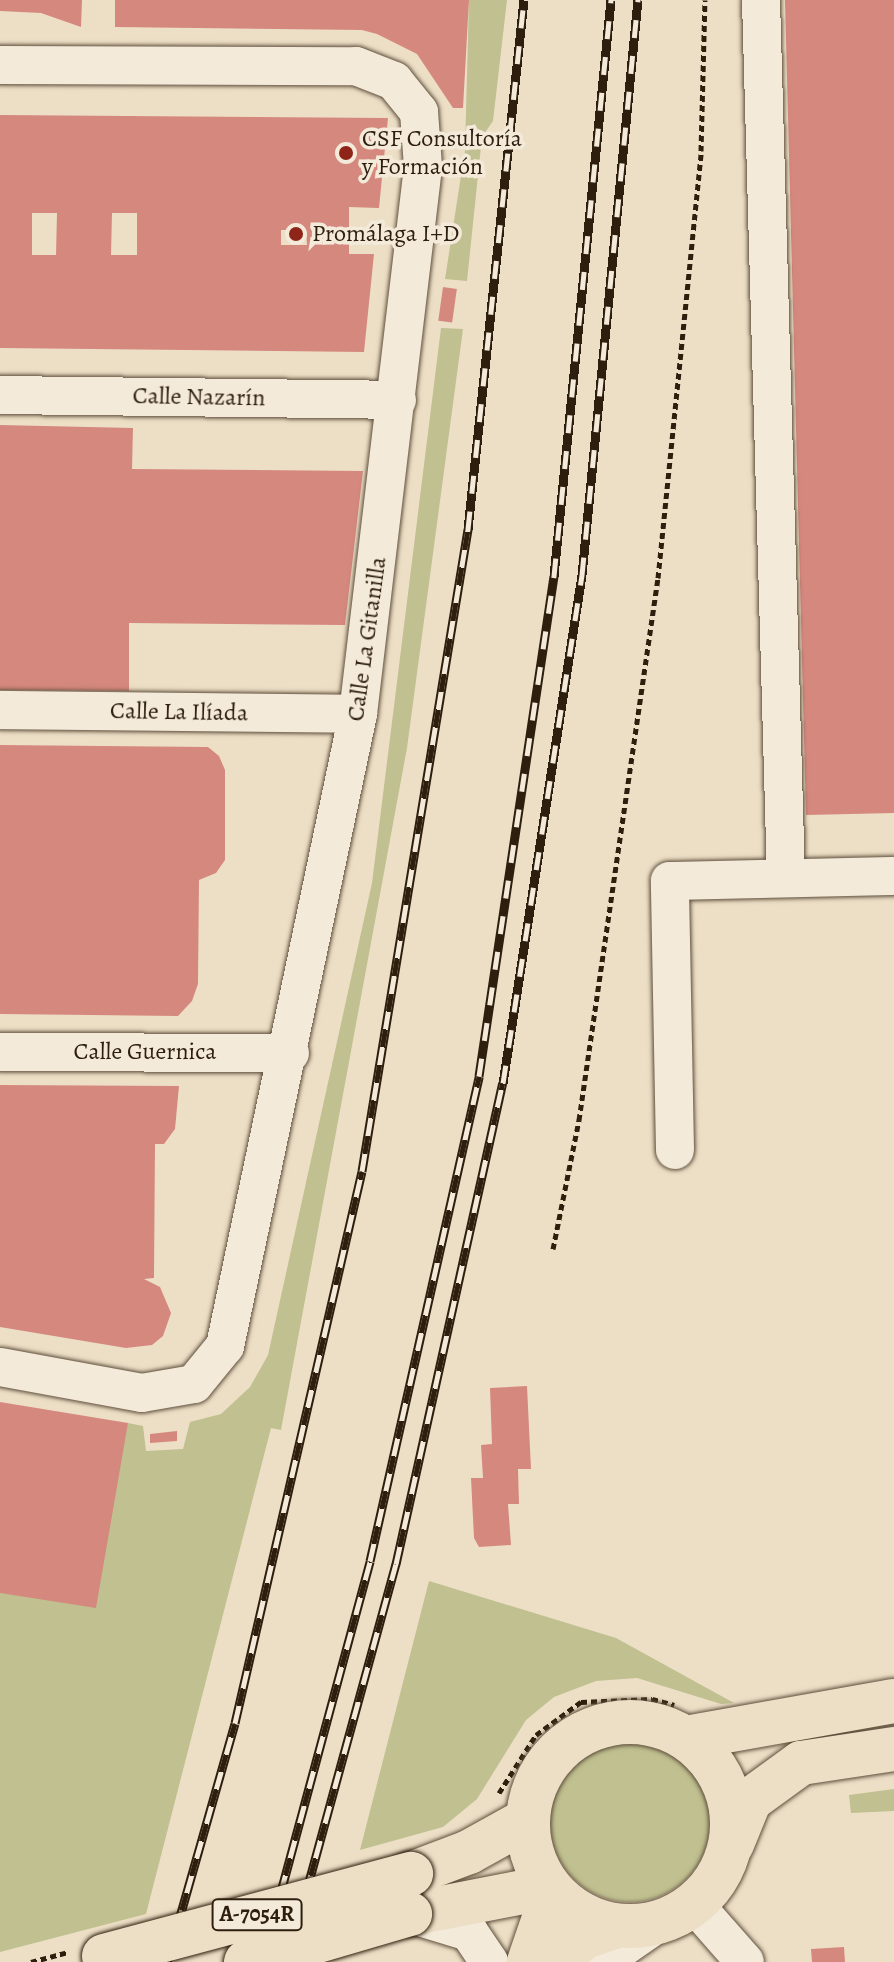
<!DOCTYPE html>
<meta charset="utf-8">
<style>
body{margin:0}
#map{position:relative;width:894px;height:1962px;overflow:hidden;background:#eddfc6;font-family:Alegreya,serif}
div>[style]{position:absolute}
.green>*{inset:0;background:#c0c090}
.round{border-radius:50%}
.building>*{inset:0;background:#d5887e;transform-origin:0 0}
.path>*{height:5px;margin-top:-2.5px;transform-origin:0;background:repeating-linear-gradient(90deg,#2e1e0d 0 6px,transparent 0 10px)}
.roads{filter:drop-shadow(0 0 2px #5e4e3b) drop-shadow(0 0 2px #5e4e3b)}
.minor>*{height:38px;margin:-19px;padding:0 19px;transform-origin:19px;border-radius:19px;background:#f3eada}
.major>*{height:44px;margin:-22px;padding:0 22px;transform-origin:22px;border-radius:22px;background:#eddfc6}
.major>.ring{margin:-22px;padding:0;box-sizing:content-box;background:none;border:44px solid #eddfc6;border-radius:50%}
.rail>*{height:9px;margin-top:-4.5px;transform-origin:0;background:repeating-linear-gradient(90deg,#f3eada 0 18px,#2e1e0d 0 36px);box-sizing:border-box;border-block:2px solid #2e1e0d}
.bridges{filter:drop-shadow(0 0 2px #2e1e0d) drop-shadow(0 0 2px #2e1e0d)}
.major-bridge>*{height:44px;margin:-22px;padding:0 22px;transform-origin:22px;border-radius:22px;background:#eddfc6}
.dots>*{width:22px;height:22px;translate:-50% -50%;box-sizing:border-box;border:4px solid #f3eada;border-radius:50%}
span{translate:-50% -50%;white-space:nowrap;text-align:center;line-height:1.15;-webkit-text-stroke:7px #f3eada;paint-order:stroke}
.shield-label span{padding:2px 6px;background:#f3eada;border:2px solid;border-radius:6px;-webkit-text-stroke-width:0}
.shield-label{font-size:22px;color:#2e1e0d;font-weight:700}
.poi-label{font-size:24px;color:#2e1e0d}
.left{translate:0 -50%;text-align:left}
.street-label{font-size:24px;color:#2e1e0d}
</style>
<div id="map">
<div class="green">
<i style="clip-path:polygon(469px 0,507px 0,493px 121px,482px 137px,467px 281px,445px 279px,465px 150px)"></i>
<i style="clip-path:polygon(441px 328px,463px 329px,407px 748px,281px 1430px,271px 1428px,146px 1914px,0 1952px,0 1593px,128px 1423px,143px 1426px,146px 1451px,183px 1449px,190px 1422px,221px 1414px,250px 1387px,268px 1355px,372px 883px)"></i>
<i style="clip-path:polygon(429px 1581px,616px 1638px,734px 1703px,721px 1704px,637px 1678px,596px 1681px,554px 1697px,526px 1720px,477px 1799px,443px 1827px,360px 1850px)"></i>
<i class="round" style="left:550px;top:1742px;width:160px;height:160px"></i>
<i style="clip-path:polygon(894px 1789px,894px 1811px,851px 1813px,849px 1795px)"></i>
</div>
<div class="building">
<i style="clip-path:polygon(0 0,82px 0,81px 27px,41px 13px,0 11px)"></i>
<i style="clip-path:polygon(115px 0,469px 0,463px 108px,453px 108px,417px 54px,377px 34px,362px 30px,115px 27px)"></i>
<i style="clip-path:polygon(785px 0,894px 0,894px 813px,806px 815px)"></i>
<i style="clip-path:polygon(evenodd,0 115px,388px 118px,379px 208px,349px 207px,349px 254px,374px 254px,364px 352px,0 348px,0 115px,32px 213px,57px 213px,56px 255px,32px 255px,32px 213px,0 115px,112px 213px,137px 213px,137px 255px,111px 255px,112px 213px,0 115px,281px 230px,306px 230px,307px 245px,281px 245px,281px 230px)"></i>
<i style="left:443px;top:287px;width:14px;height:34px;rotate:8deg"></i>
<i style="clip-path:polygon(0 425px,133px 428px,132px 469px,363px 471px,345px 625px,129px 623px,129px 691px,0 690px)"></i>
<i style="clip-path:polygon(0 745px,208px 747px,219px 756px,225px 770px,225px 860px,216px 873px,199px 880px,198px 984px,192px 1001px,178px 1016px,0 1014px)"></i>
<i style="clip-path:polygon(0 1085px,179px 1086px,175px 1129px,164px 1144px,155px 1144px,154px 1278px,144px 1279px,160px 1287px,171px 1313px,163px 1336px,152px 1345px,126px 1348px,0 1327px)"></i>
<i style="clip-path:polygon(527px 1386px,531px 1469px,518px 1469px,519px 1504px,508px 1504px,511px 1545px,479px 1547px,474px 1538px,471px 1478px,483px 1478px,481px 1445px,492px 1444px,490px 1388px)"></i>
<i style="clip-path:polygon(0 1402px,128px 1423px,96px 1608px,0 1593px)"></i>
<i style="clip-path:polygon(177px 1431px,177px 1441px,150px 1443px,150px 1434px)"></i>
<i style="clip-path:polygon(844px 1947px,845px 1962px,812px 1962px,811px 1949px)"></i>
</div>
<div class="path">
<i style="left:553px;top:1249px;width:132px;rotate:-78.6deg"></i>
<i style="left:579px;top:1120px;width:548px;rotate:-81.71deg"></i>
<i style="left:658px;top:578px;width:429px;rotate:-84.2deg"></i>
<i style="left:701px;top:151px;width:151px;rotate:-88.5deg"></i>
<i style="left:499px;top:1793px;width:69px;rotate:-57.5deg"></i>
<i style="left:536px;top:1735px;width:56px;rotate:-36.3deg"></i>
<i style="left:581px;top:1702px;width:71px;rotate:-2.4deg"></i>
<i style="left:652px;top:1699px;width:23px;rotate:15deg"></i>
<i style="left:31px;top:1962px;width:38px;rotate:-15deg"></i>
</div>
<div class="roads">
<div class="minor">
<i style="left:761px;top:0;width:878px;rotate:88.37deg"></i>
<i style="left:0;top:65px;width:356px;rotate:0.2deg"></i>
<i style="left:356px;top:66px;width:41px;rotate:21.5deg"></i>
<i style="left:394px;top:81px;width:40px;rotate:51deg"></i>
<i style="left:419px;top:112px;width:55px;rotate:85.8deg"></i>
<i style="left:423px;top:167px;width:551px;rotate:96.78deg"></i>
<i style="left:358px;top:714px;width:646px;rotate:101.88deg"></i>
<i style="left:225px;top:1346px;width:49px;rotate:129.2deg"></i>
<i style="left:194px;top:1384px;width:53px;rotate:170.2deg"></i>
<i style="left:142px;top:1393px;width:144px;rotate:-169.6deg"></i>
<i style="left:0;top:395px;width:397px;rotate:0.7deg"></i>
<i style="left:0;top:710px;width:358px;rotate:0.6deg"></i>
<i style="left:0;top:1052px;width:290px;rotate:0.2deg"></i>
<i style="left:675px;top:1150px;width:269px;rotate:-91.1deg"></i>
<i style="left:670px;top:881px;width:224px;rotate:-1.3deg"></i>
<i style="left:694px;top:1904px;width:77px;rotate:48.7deg"></i>
<i style="left:410px;top:1914px;width:62px;rotate:17deg"></i>
<i style="left:469px;top:1932px;width:36px;rotate:56deg"></i>
<i style="left:602px;top:1962px;width:68px;rotate:-34.9deg"></i>
</div>
<div class="major">
<i class="ring" style="left:528px;top:1722px;width:160px;height:160px"></i>
<i style="left:686px;top:1738px;width:211px;rotate:-10.1deg"></i>
<i style="left:732px;top:1844px;width:48px;rotate:-67.8deg"></i>
<i style="left:750px;top:1800px;width:63px;rotate:-36deg"></i>
<i style="left:801px;top:1763px;width:94px;rotate:-8.6deg"></i>
<i style="left:411px;top:1874px;width:62px;rotate:-20.8deg"></i>
<i style="left:469px;top:1852px;width:66px;rotate:-28.9deg"></i>
<i style="left:410px;top:1914px;width:142px;rotate:-11deg"></i>
<i style="left:529px;top:1962px;width:74px;rotate:-71.1deg"></i>
<i style="left:553px;top:1962px;width:41px;rotate:-38deg"></i>
<i style="left:585px;top:1937px;width:34px;rotate:-19deg"></i>
</div>
</div>
<div class="rail">
<i style="left:167px;top:1962px;width:248px;rotate:-74.1deg"></i>
<i style="left:235px;top:1723px;width:566px;rotate:-77.04deg"></i>
<i style="left:362px;top:1171px;width:651px;rotate:-80.62deg"></i>
<i style="left:468px;top:529px;width:532px;rotate:-83.96deg"></i>
<i style="left:262px;top:1962px;width:415px;rotate:-74.9deg"></i>
<i style="left:370px;top:1561px;width:497px;rotate:-77.3deg"></i>
<i style="left:479px;top:1076px;width:506px;rotate:-81.47deg"></i>
<i style="left:554px;top:576px;width:579px;rotate:-84.35deg"></i>
<i style="left:287px;top:1962px;width:413px;rotate:-74.7deg"></i>
<i style="left:396px;top:1564px;width:493px;rotate:-77.5deg"></i>
<i style="left:503px;top:1083px;width:514px;rotate:-81.16deg"></i>
<i style="left:582px;top:575px;width:578px;rotate:-84.44deg"></i>
</div>
<div class="bridges">
<div class="major-bridge">
<i style="left:104px;top:1956px;width:318px;rotate:-15deg"></i>
<i style="left:246px;top:1962px;width:171px;rotate:-16.3deg"></i>
</div>
</div>
<div class="dots">
<i style="left:346px;top:153px;background:#8f2418"></i>
<i style="left:296px;top:234px;background:#8f2418"></i>
</div>
<div class="shield-label">
<span style="left:257px;top:1915px">A-7054R</span>
</div>
<div class="poi-label">
<span class="left" style="left:362px;top:153px">CSF Consultoría<br>y Formación</span>
<span class="left" style="left:312px;top:234px">Promálaga I+D</span>
</div>
<div class="street-label">
<span style="left:199px;top:397px;rotate:1deg">Calle Nazarín</span>
<span style="left:367px;top:639px;rotate:-82deg">Calle La Gitanilla</span>
<span style="left:179px;top:712px;rotate:1deg">Calle La Ilíada</span>
<span style="left:145px;top:1052px">Calle Guernica</span>
</div>
</div>
